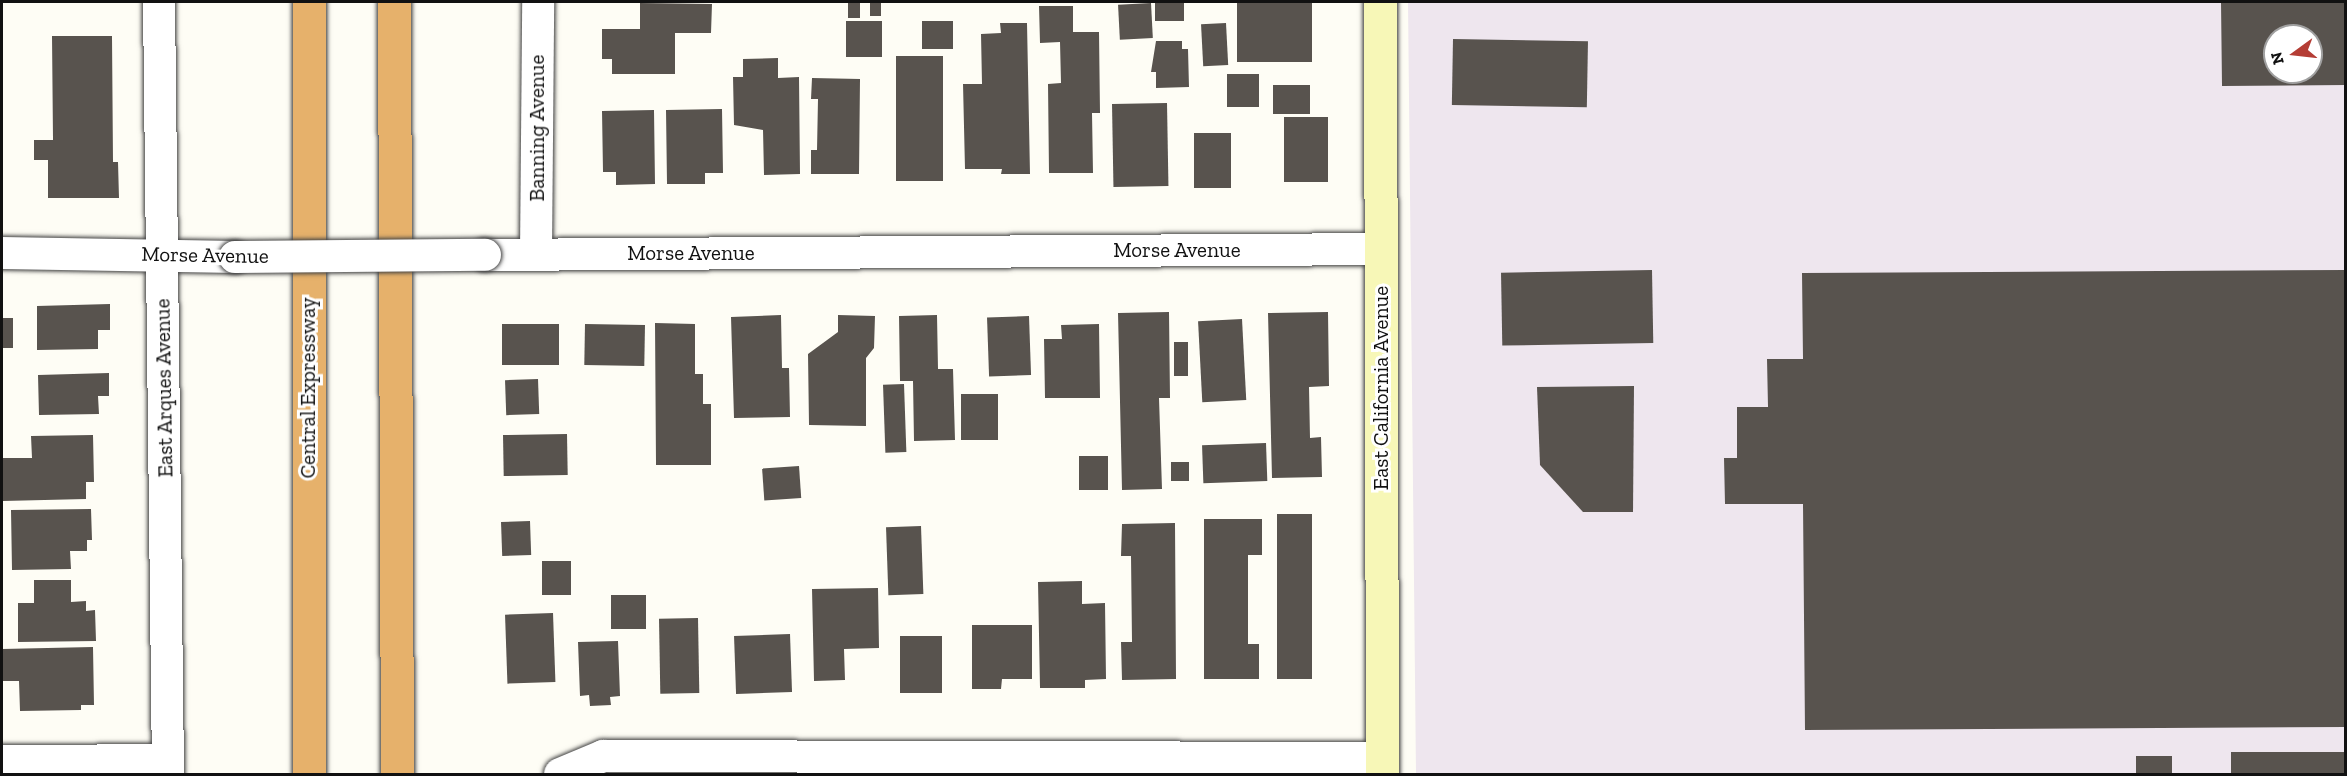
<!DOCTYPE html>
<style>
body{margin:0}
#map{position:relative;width:2347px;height:776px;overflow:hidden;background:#fefdf5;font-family:"Zilla Slab",serif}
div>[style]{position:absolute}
.industrial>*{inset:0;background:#eee6ee}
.building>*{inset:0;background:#58534e;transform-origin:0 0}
.roads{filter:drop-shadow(0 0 2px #444) drop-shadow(0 0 2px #444)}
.street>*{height:32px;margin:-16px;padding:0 16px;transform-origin:16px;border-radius:16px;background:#fff}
.secondary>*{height:33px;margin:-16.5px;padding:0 16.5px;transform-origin:16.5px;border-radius:16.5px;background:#f7f7b7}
.highway>*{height:33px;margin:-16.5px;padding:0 16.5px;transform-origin:16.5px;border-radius:16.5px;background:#e6b16b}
.bridges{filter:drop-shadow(0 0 2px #444) drop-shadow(0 0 2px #444)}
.street-bridge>*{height:32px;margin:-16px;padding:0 16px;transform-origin:16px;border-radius:16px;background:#fff}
span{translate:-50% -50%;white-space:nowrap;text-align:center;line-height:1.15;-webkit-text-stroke:6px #fff;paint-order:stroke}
.street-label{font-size:21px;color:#111}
.frame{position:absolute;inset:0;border:3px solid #111;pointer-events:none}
.north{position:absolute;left:2263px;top:24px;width:60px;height:60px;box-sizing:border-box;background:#fff;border:2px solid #a0a0a0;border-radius:50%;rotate:255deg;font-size:16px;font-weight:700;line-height:24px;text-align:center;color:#111}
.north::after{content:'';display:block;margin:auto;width:21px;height:27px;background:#b43d35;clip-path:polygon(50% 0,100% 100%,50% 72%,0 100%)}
</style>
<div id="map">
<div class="industrial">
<i style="clip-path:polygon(evenodd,1408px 2px,2345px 2px,2345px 774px,1416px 774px,1408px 2px,2275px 36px,2311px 36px,2311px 72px,2275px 72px,2275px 36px)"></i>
</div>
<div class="building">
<i style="left:848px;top:2px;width:12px;height:16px"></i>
<i style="left:870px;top:2px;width:11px;height:14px"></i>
<i style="left:1155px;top:2px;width:29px;height:19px"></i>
<i style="left:1237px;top:2px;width:75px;height:60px"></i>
<i style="clip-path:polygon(evenodd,2221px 2px,2346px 2px,2346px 85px,2222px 86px,2221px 2px,2275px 36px,2311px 36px,2311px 72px,2275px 72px,2275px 36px)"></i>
<i style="clip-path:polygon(640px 3px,712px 4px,711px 33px,675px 33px,675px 74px,612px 74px,612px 59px,602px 59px,602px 29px,640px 29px)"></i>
<i style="left:1151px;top:3px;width:35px;height:33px;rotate:87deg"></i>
<i style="clip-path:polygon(1039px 6px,1073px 6px,1073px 32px,1099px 32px,1100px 113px,1092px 113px,1093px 173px,1049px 173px,1048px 84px,1061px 83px,1060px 42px,1040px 43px)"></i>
<i style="left:846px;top:21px;width:36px;height:36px"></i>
<i style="left:922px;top:21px;width:31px;height:28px"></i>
<i style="clip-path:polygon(1000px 23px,1027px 23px,1030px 174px,1001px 174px,1002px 169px,965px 169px,963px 84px,982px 84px,981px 34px,1001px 33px)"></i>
<i style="left:1226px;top:23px;width:42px;height:25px;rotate:87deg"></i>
<i style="clip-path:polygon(52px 36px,112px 36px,113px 162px,118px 162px,119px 198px,48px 198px,48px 160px,34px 160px,34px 140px,53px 140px)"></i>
<i style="left:1453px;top:39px;width:135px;height:66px;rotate:1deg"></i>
<i style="clip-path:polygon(1156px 41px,1182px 41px,1182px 49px,1188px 49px,1189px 87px,1156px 88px,1156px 72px,1151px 72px)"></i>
<i style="left:896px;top:56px;width:47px;height:125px"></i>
<i style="clip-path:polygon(778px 58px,778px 78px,799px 77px,800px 174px,764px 175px,763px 130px,734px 125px,733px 77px,743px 77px,743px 59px)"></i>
<i style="left:1259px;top:74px;width:33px;height:32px;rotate:90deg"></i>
<i style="clip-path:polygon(812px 78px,860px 79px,859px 174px,811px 174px,811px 150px,817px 150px,818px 99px,811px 99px)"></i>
<i style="left:1273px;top:85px;width:37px;height:29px"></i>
<i style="left:1167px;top:103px;width:83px;height:55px;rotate:89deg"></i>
<i style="clip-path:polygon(722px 109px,723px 173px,705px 173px,705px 184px,667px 184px,666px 110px)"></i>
<i style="clip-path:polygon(654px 110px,655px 184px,616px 185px,616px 172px,603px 172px,602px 111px)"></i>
<i style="left:1284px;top:117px;width:44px;height:65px"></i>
<i style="left:1194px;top:133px;width:37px;height:55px"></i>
<i style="left:1652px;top:270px;width:73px;height:151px;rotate:89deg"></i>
<i style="clip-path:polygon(2346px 270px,2346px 727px,1805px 730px,1803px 504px,1725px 504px,1724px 458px,1737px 458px,1737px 407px,1768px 407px,1767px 359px,1803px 359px,1802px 273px)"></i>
<i style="clip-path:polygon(110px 304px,110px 330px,98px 330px,98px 349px,37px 350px,37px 306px)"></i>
<i style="clip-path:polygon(1169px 312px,1170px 398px,1159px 398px,1162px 489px,1122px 490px,1118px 313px)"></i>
<i style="clip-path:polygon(1328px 312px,1329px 386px,1309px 387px,1310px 438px,1321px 437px,1322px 477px,1272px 478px,1268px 313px)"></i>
<i style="clip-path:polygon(781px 315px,782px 368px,789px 368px,790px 417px,734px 418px,731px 317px)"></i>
<i style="clip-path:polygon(838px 315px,875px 316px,874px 348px,866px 358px,866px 426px,809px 425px,808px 354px,838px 332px)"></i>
<i style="clip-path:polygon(937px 315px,938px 369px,953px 369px,955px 440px,914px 441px,913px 381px,900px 381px,899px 316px)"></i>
<i style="left:1029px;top:316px;width:59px;height:42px;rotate:88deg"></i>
<i style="left:2px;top:318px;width:11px;height:30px"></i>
<i style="left:1242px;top:319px;width:81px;height:44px;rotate:87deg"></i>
<i style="clip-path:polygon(655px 323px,695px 324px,695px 374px,703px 374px,703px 404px,711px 404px,711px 465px,656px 465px)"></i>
<i style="left:502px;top:324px;width:57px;height:41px"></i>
<i style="left:585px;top:324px;width:60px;height:41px;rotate:1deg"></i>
<i style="clip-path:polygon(1099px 324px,1100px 398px,1045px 398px,1044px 339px,1062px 339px,1061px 325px)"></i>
<i style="left:1174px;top:342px;width:14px;height:34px"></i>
<i style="clip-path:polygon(109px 373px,109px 396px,98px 396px,99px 414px,39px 415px,38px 375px)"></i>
<i style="left:538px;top:379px;width:35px;height:33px;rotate:88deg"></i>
<i style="left:904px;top:384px;width:68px;height:21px;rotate:88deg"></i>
<i style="clip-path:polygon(1634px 386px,1633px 512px,1583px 512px,1540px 465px,1537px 387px)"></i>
<i style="left:961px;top:394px;width:37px;height:46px"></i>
<i style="left:567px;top:434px;width:41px;height:64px;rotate:89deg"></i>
<i style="clip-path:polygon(93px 435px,94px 482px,86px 482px,86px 499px,3px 501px,2px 458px,32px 458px,31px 436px)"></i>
<i style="left:1266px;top:443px;width:38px;height:64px;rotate:88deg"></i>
<i style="left:1108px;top:456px;width:34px;height:29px;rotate:90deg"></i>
<i style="left:1171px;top:462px;width:18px;height:19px"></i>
<i style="left:799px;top:466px;width:32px;height:37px;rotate:86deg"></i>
<i style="clip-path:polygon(91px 509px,92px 540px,87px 540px,87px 551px,70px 551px,71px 569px,12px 570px,11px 510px)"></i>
<i style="left:1277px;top:514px;width:35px;height:165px"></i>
<i style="clip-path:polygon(1204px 519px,1262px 519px,1262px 555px,1248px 555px,1248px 644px,1259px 644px,1259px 679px,1204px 679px)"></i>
<i style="left:530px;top:521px;width:34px;height:29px;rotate:88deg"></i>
<i style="clip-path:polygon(1175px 523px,1176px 679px,1122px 680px,1121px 642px,1132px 642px,1131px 556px,1121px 556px,1122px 524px)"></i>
<i style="left:921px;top:526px;width:68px;height:35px;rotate:88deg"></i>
<i style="left:571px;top:561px;width:34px;height:29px;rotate:90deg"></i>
<i style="clip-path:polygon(34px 580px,71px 580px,71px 602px,86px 601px,86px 611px,95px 610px,96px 641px,18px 642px,18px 603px,34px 603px)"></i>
<i style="clip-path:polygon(1082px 581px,1082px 604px,1105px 603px,1106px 679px,1085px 680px,1085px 688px,1040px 688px,1038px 582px)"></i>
<i style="clip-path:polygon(878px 588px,879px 648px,844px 649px,845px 680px,814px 681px,812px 589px)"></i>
<i style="left:611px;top:595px;width:35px;height:34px"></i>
<i style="left:553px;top:613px;width:69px;height:48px;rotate:88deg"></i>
<i style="left:698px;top:618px;width:75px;height:39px;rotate:89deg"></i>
<i style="clip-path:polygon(972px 625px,1032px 625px,1032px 679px,1002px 679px,1001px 689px,972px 689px)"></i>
<i style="left:790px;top:634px;width:58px;height:56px;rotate:88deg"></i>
<i style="left:900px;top:636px;width:42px;height:57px"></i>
<i style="clip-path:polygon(618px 641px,620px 696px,610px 697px,611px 705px,590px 706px,589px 695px,580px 696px,578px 642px)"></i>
<i style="clip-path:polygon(93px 647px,94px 705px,81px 705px,81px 710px,20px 711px,19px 681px,2px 681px,2px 649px)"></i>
<i style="left:2231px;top:752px;width:115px;height:22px"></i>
<i style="left:2136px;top:756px;width:36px;height:18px"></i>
</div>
<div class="roads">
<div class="street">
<i style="left:159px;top:2px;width:772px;rotate:89.33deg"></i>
<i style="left:2px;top:253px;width:233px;rotate:1deg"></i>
<i style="left:536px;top:254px;width:252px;rotate:-89.5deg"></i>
<i style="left:485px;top:255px;width:896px;rotate:-0.38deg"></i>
<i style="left:2px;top:761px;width:166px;rotate:-0.3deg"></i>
<i style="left:560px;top:774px;width:47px;rotate:-22.7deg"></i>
<i style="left:603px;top:756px;width:779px;rotate:0.15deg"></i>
</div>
<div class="secondary">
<i style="left:1380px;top:2px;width:772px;rotate:89.85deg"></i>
</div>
<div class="highway">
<i style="left:309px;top:2px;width:772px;rotate:90deg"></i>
<i style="left:394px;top:2px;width:772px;rotate:89.78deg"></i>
</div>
</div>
<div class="bridges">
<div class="street-bridge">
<i style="left:235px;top:257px;width:250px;rotate:-0.5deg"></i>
</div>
</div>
<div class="street-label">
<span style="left:537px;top:128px;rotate:-90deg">Banning Avenue</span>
<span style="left:1177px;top:250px">Morse Avenue</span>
<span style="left:691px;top:253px">Morse Avenue</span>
<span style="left:205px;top:255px;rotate:1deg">Morse Avenue</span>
<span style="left:164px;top:388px;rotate:-91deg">East Arques Avenue</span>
<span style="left:308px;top:388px;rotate:-90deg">Central Expressway</span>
<span style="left:1381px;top:388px;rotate:-90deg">East California Avenue</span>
</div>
<div class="frame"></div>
<div class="north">N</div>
</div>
